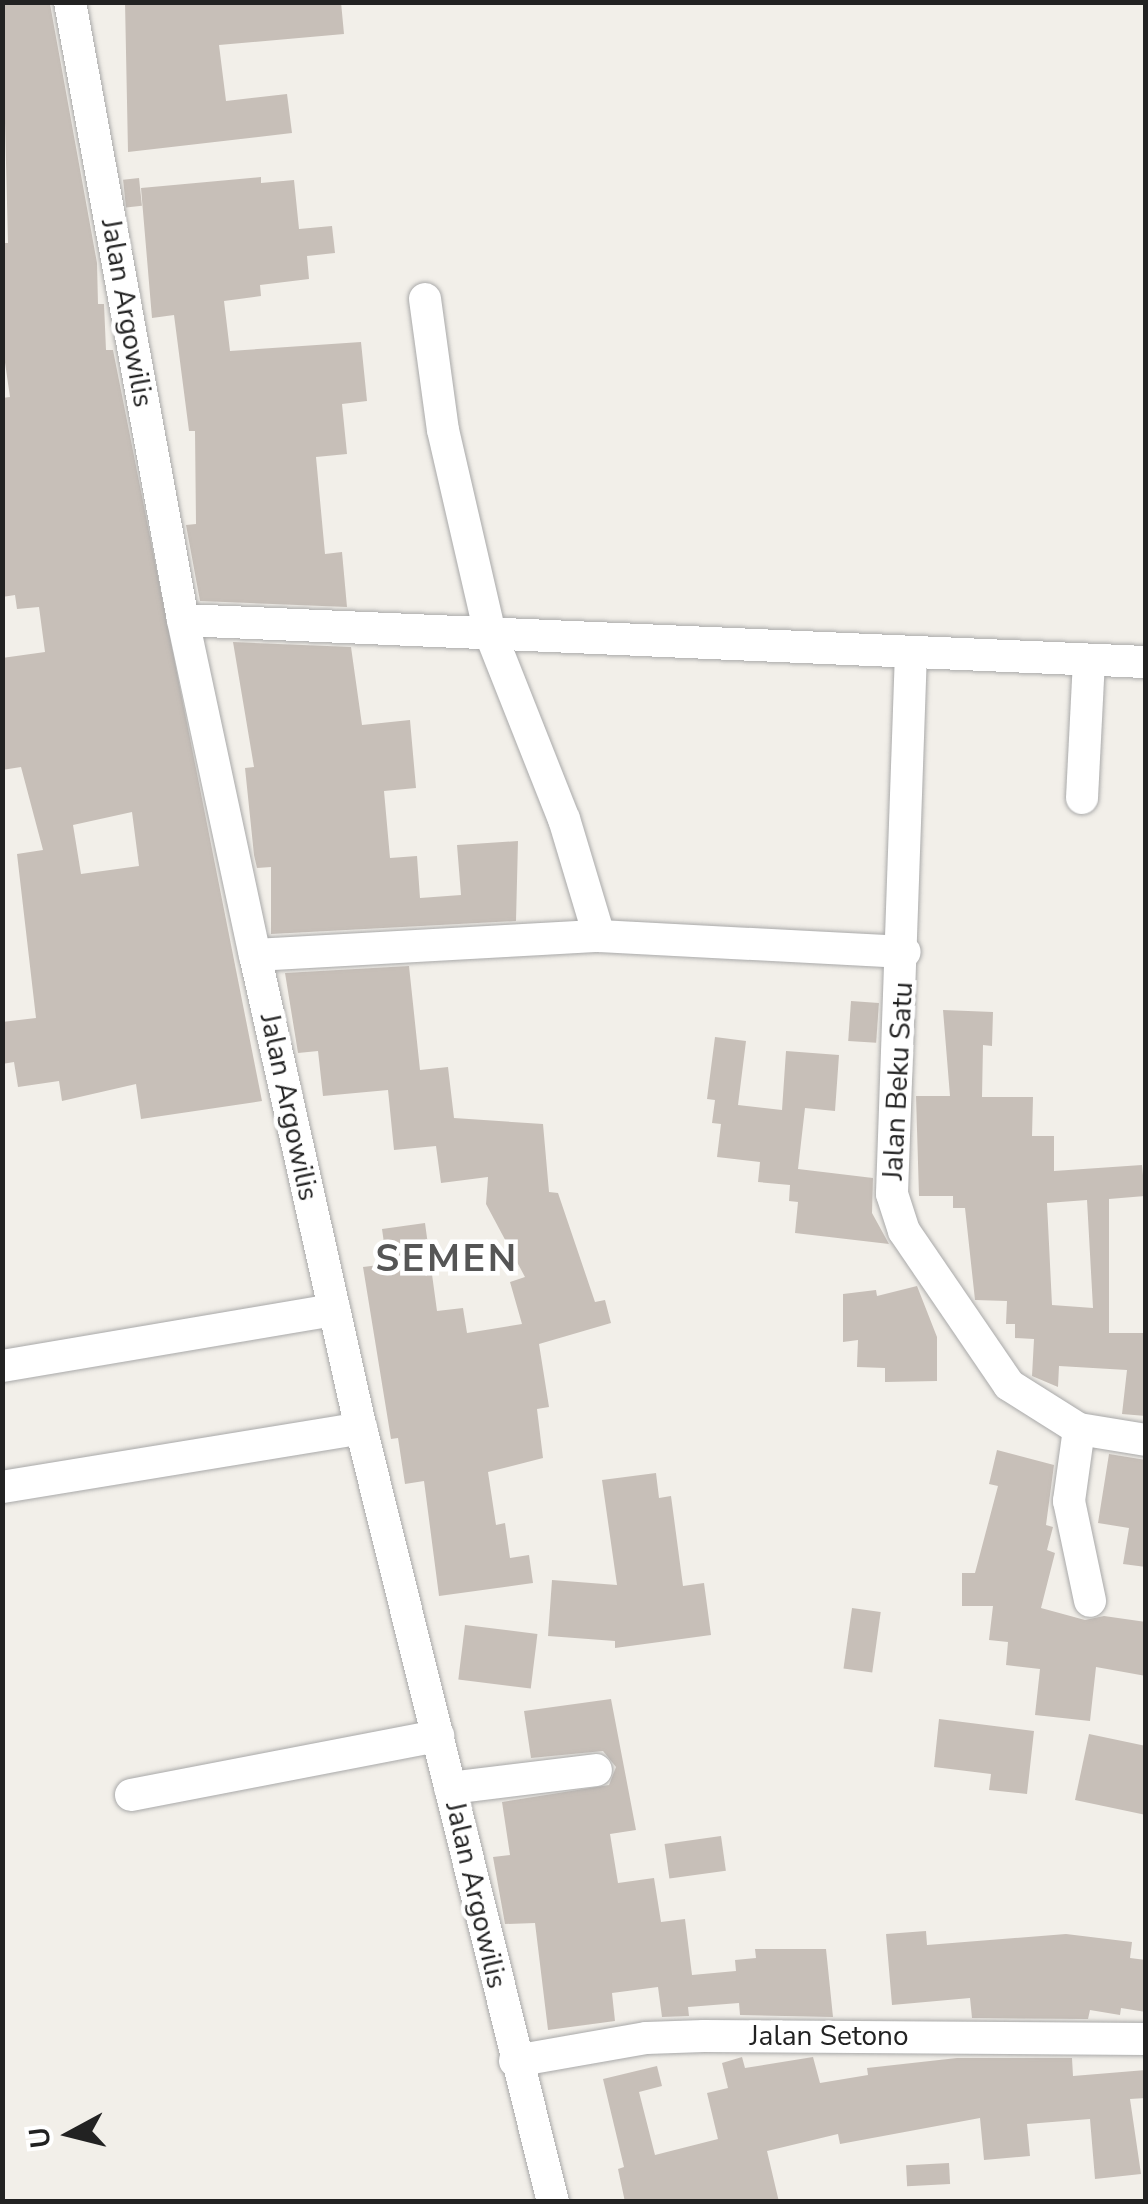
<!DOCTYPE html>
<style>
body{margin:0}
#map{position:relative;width:1148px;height:2204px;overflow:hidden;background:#f2efe9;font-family:"Nunito Sans",sans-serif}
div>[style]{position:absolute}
.building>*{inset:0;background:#c7bfb8;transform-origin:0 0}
.roads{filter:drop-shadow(0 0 2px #a9a9a9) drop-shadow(0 0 2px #a9a9a9)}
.minor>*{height:32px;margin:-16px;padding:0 16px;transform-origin:16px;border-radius:16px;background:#fff}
span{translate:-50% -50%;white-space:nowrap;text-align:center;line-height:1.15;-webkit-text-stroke:9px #fff;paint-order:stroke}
.street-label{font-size:28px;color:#222}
.district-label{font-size:38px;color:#555;font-weight:700;letter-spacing:2.5px}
.frame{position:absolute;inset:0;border:5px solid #222;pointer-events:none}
.north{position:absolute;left:20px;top:2084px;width:100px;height:100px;-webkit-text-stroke:8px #fff;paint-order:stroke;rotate:263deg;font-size:28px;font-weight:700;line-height:40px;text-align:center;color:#222}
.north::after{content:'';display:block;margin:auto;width:35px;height:45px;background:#222;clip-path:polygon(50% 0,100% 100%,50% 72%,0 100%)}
</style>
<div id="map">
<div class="building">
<i style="clip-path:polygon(evenodd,2px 2px,50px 4px,97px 263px,98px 304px,104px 304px,106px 350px,113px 350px,262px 1101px,141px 1119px,136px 1084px,62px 1101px,59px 1081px,18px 1087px,14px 1062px,2px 1064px,2px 1022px,36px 1018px,17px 854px,43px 850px,21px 767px,2px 770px,2px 658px,45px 652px,39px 607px,17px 609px,15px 595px,2px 597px,2px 398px,10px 397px,2px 342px,2px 243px,8px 243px,2px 2px,132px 812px,139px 866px,81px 874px,73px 825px,132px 812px)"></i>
<i style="clip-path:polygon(125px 2px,341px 2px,344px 34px,219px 45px,226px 101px,287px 94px,292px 133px,128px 152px)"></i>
<i style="clip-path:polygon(261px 177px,261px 183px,294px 180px,299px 229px,332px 226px,335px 253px,307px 256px,309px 279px,260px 285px,261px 296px,224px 301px,230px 351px,361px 342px,367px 401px,342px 404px,347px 454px,316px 457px,325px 554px,342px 552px,347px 607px,200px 601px,186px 525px,196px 524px,195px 431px,189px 431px,174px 315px,152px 318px,141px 188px)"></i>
<i style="left:139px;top:178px;width:28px;height:16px;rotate:84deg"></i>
<i style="clip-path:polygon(233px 642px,351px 647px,362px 725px,410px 720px,416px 788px,384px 791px,390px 858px,417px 856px,420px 898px,461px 895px,457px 845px,518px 841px,516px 921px,271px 934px,271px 867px,257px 868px,254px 855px,245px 768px,254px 767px)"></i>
<i style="clip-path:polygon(409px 966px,420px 1070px,448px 1067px,454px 1118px,543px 1124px,549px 1192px,558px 1193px,595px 1302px,605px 1300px,611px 1323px,539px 1344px,549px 1407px,537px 1409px,543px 1458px,488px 1472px,496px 1525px,505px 1523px,510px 1558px,529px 1555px,533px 1583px,439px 1596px,424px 1481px,405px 1484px,398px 1438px,391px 1439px,363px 1267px,387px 1264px,382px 1229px,425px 1223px,437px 1311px,463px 1308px,467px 1333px,522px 1324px,510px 1282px,525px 1277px,486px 1204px,488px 1177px,441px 1183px,436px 1146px,394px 1150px,388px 1090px,323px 1096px,318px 1051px,298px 1053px,285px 973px)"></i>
<i style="left:851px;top:1001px;width:28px;height:40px;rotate:4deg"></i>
<i style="clip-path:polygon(evenodd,943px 1010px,993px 1012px,992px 1046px,983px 1045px,982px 1097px,1033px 1097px,1032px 1136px,1054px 1136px,1054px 1171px,1142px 1165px,1145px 1196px,1109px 1199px,1109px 1333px,1146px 1333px,1146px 1416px,1122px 1414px,1127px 1370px,1059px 1366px,1058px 1387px,1032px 1376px,1034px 1339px,1015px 1338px,1015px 1324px,1006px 1324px,1007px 1301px,975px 1300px,965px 1208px,953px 1208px,953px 1196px,919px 1196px,916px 1096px,950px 1096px,943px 1010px,1087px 1200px,1093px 1308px,1052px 1305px,1047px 1203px,1087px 1200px)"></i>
<i style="clip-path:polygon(715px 1037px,746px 1041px,738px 1105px,782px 1110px,786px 1051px,839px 1055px,835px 1111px,805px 1108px,798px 1169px,873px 1178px,872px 1213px,889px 1244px,795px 1233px,798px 1202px,789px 1201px,790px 1185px,758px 1182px,760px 1162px,717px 1157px,721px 1124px,712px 1123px,715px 1100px,707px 1099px)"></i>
<i style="clip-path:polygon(917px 1286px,937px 1337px,937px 1381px,885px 1382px,885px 1368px,857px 1367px,858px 1340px,843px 1342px,843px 1294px,876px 1290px,877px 1296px)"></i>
<i style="clip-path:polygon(997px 1450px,1054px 1465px,1046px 1525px,1053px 1527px,1047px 1550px,1055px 1553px,1041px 1608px,1085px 1620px,1104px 1616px,1146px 1622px,1146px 1676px,1096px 1667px,1090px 1721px,1035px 1715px,1040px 1669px,1006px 1665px,1008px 1642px,989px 1640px,993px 1606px,962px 1606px,962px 1573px,975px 1573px,998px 1486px,989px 1484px)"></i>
<i style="clip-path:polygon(1109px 1454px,1146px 1460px,1146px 1567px,1123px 1564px,1129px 1528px,1098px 1523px)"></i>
<i style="clip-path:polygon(656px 1473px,659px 1498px,671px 1496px,683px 1586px,704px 1583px,711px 1635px,615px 1648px,615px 1641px,548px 1636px,552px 1580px,617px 1585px,602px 1480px)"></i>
<i style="left:852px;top:1608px;width:29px;height:61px;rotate:8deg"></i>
<i style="left:465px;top:1625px;width:73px;height:55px;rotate:7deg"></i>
<i style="clip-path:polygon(611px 1699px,636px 1830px,610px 1834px,618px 1883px,654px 1878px,661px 1922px,685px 1919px,692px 1975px,736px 1971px,735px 1960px,756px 1958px,755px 1949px,826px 1949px,833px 2017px,740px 2015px,739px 2003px,688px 2007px,689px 2016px,662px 2017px,658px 1987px,612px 1993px,615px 2021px,548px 2030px,535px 1923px,505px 1924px,493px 1857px,510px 1855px,502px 1802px,609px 1785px,616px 1767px,603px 1751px,531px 1758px,524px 1711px)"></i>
<i style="clip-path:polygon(939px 1719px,1034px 1731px,1027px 1794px,989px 1790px,991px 1774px,934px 1767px)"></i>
<i style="clip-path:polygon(1089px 1734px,1146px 1746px,1146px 1815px,1075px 1800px)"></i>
<i style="left:721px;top:1836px;width:35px;height:57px;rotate:82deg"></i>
<i style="clip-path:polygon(926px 1931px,927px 1945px,1066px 1934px,1132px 1942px,1130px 1958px,1146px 1960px,1146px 2012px,1121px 2008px,1120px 2015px,1090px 2010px,1088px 2019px,972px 2018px,970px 1998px,892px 2005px,886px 1934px)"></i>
<i style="clip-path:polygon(742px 2057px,745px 2068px,813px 2057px,820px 2083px,868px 2075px,867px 2068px,957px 2058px,1072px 2058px,1073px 2076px,1146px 2070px,1146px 2098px,1130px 2099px,1141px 2174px,1095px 2179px,1090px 2119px,1027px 2124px,1030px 2156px,984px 2160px,980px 2118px,840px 2144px,838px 2134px,767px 2151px,779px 2202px,625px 2202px,618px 2169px,624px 2167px,603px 2079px,657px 2066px,662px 2086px,639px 2092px,655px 2155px,718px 2139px,707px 2093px,728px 2088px,722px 2063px)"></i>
<i style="left:949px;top:2163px;width:21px;height:43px;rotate:87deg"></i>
</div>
<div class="roads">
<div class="minor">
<i style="left:70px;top:2px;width:628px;rotate:79.64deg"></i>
<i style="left:183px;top:620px;width:343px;rotate:77.9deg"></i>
<i style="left:255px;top:955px;width:485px;rotate:77.4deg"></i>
<i style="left:361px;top:1428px;width:797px;rotate:76.07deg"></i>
<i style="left:425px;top:299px;width:132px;rotate:82.2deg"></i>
<i style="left:443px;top:430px;width:205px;rotate:77deg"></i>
<i style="left:489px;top:630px;width:203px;rotate:68.4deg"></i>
<i style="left:564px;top:819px;width:122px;rotate:73.3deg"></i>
<i style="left:183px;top:620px;width:964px;rotate:2.5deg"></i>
<i style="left:911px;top:652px;width:542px;rotate:92.01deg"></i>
<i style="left:892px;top:1194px;width:39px;rotate:72deg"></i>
<i style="left:904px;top:1231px;width:186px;rotate:55.7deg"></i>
<i style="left:1009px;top:1385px;width:83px;rotate:32.2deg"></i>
<i style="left:1079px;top:1429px;width:68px;rotate:9.3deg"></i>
<i style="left:1082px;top:798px;width:138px;rotate:-87.1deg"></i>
<i style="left:255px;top:955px;width:345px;rotate:-3.2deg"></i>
<i style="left:599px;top:936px;width:306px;rotate:3deg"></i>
<i style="left:2px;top:1366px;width:337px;rotate:-9.6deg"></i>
<i style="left:1079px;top:1429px;width:73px;rotate:97.9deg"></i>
<i style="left:1069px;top:1501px;width:102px;rotate:78.1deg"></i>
<i style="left:2px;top:1487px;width:364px;rotate:-9.3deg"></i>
<i style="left:450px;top:1788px;width:147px;rotate:-7deg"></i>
<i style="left:131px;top:1795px;width:313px;rotate:-10.9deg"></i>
<i style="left:515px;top:2061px;width:133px;rotate:-10deg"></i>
<i style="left:646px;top:2038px;width:58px;rotate:-2deg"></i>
<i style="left:704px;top:2036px;width:442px;rotate:0.4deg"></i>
</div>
</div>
<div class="street-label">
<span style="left:127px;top:313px;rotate:80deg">Jalan Argowilis</span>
<span style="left:898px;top:1081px;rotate:-87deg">Jalan Beku Satu</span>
<span style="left:289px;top:1107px;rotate:78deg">Jalan Argowilis</span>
<span style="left:476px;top:1895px;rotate:77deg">Jalan Argowilis</span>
<span style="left:829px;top:2036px">Jalan Setono</span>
</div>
<div class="district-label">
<span style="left:447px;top:1259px">SEMEN</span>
</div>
<div class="frame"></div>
<div class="north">U</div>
</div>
